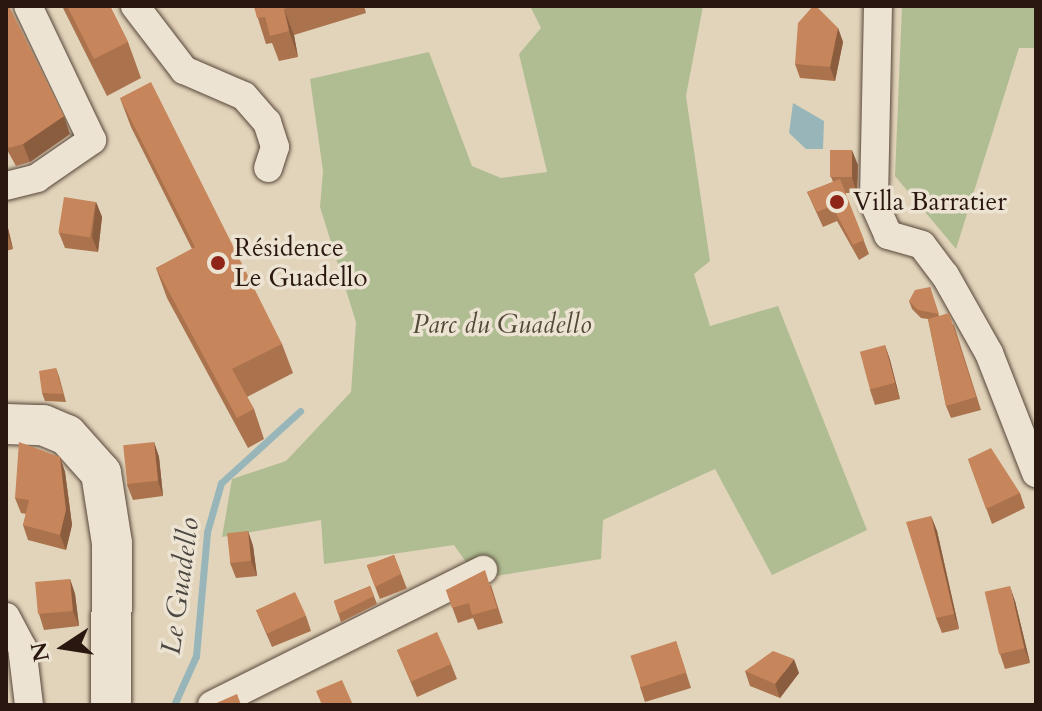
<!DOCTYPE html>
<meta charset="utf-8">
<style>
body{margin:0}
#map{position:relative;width:1042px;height:711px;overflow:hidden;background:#e2d4ba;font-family:Cardo,serif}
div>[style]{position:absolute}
.green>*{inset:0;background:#b0bd92}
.water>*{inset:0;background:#98b6b9}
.stream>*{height:7px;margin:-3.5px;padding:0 3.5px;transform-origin:3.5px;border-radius:3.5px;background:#98b6b9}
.roads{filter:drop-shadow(0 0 2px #58463a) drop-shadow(0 0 2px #58463a)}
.street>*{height:28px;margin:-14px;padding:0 14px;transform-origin:14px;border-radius:14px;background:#ece3d2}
.secondary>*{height:40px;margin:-20px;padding:0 20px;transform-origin:20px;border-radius:20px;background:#ece3d2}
.wall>*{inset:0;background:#aa724d;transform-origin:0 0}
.shaded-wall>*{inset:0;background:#8b5d3f}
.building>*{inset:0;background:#c6855a;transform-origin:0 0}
.dots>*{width:22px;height:22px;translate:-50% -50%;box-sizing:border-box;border:4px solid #ece3d2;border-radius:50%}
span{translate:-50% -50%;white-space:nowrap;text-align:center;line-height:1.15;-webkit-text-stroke:7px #ece3d2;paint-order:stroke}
.poi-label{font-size:26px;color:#2a170f}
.left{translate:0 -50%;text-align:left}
.park-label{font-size:26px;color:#524936;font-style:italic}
.water-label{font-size:28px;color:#4b4742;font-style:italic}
.frame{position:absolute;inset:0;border:8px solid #2a170f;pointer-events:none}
.north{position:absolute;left:24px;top:607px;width:80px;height:80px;-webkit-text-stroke:6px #ece3d2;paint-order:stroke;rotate:258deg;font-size:22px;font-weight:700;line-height:32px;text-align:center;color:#2a170f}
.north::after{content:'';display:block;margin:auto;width:28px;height:36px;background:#2a170f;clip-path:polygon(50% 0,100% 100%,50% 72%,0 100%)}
</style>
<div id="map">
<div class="green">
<i style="clip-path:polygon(530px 6px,703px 6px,686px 96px,710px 261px,694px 274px,710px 326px,778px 306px,867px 530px,772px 575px,715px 469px,603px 520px,601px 559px,478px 579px,454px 545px,324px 564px,321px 520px,222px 537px,232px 479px,286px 461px,351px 392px,356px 322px,320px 207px,323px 171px,310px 79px,429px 52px,472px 166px,501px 178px,547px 172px,519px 54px,541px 28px)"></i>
<i style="clip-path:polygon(902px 6px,1036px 6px,1036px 48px,1019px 48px,956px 249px,895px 176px)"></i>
</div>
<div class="water">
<i style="clip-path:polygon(793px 103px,824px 121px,823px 149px,806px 149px,789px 133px)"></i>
</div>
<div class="stream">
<i style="left:174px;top:705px;width:54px;rotate:-65.8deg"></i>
<i style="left:196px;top:656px;width:124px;rotate:-84.9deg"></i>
<i style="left:207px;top:532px;width:51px;rotate:-74.1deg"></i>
<i style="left:221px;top:483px;width:107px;rotate:-42.3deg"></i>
</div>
<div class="roads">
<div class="street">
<i style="left:135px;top:6px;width:81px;rotate:52.6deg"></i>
<i style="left:184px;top:70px;width:65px;rotate:23.4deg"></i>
<i style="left:244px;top:96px;width:35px;rotate:49deg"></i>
<i style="left:267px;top:122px;width:26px;rotate:72deg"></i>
<i style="left:275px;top:147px;width:22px;rotate:108deg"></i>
<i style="left:878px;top:6px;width:197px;rotate:91.2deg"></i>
<i style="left:874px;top:203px;width:35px;rotate:66deg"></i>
<i style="left:888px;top:235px;width:35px;rotate:16deg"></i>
<i style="left:922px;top:245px;width:38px;rotate:53deg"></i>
<i style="left:945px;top:275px;width:90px;rotate:60.6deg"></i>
<i style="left:989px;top:353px;width:129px;rotate:68.6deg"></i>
<i style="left:6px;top:186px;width:32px;rotate:-14deg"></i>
<i style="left:37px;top:178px;width:67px;rotate:-34.6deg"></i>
<i style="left:92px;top:140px;width:148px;rotate:-115.5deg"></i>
<i style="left:6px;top:617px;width:34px;rotate:62deg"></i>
<i style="left:22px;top:647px;width:58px;rotate:83.1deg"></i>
<i style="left:212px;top:705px;width:303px;rotate:-26.5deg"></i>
</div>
<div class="secondary">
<i style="left:6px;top:424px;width:37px;rotate:2deg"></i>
<i style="left:43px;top:425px;width:26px;rotate:23deg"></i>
<i style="left:67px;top:435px;width:51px;rotate:48.2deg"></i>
<i style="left:101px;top:473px;width:71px;rotate:81.1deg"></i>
<i style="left:112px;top:543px;width:162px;rotate:90.4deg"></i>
</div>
</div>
<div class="wall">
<i style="clip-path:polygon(6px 6px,70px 134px,30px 162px,16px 166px,6px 148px)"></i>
<i style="clip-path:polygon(62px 6px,110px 6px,128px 42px,141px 78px,107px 96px)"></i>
<i style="clip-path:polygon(254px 6px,364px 6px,366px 13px,294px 35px,298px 57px,279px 61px,272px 43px,266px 44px)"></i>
<i style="clip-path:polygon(838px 28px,843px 42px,835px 81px,800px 78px,795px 64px)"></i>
<i style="clip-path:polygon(120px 98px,282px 344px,293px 373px,247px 397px,254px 409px,264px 439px,248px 448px,167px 298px,156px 268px,192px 249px,131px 127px)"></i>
<i style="clip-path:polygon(858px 165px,857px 193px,845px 193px,869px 254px,859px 260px,837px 221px,823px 227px,807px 192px,833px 182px,831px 177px)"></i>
<i style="clip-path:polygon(96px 202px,102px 217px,98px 252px,65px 248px,59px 233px)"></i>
<i style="clip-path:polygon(6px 220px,13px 249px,6px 251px)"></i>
<i style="clip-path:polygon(930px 287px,939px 316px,954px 325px,981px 410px,951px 418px,946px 406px,928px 319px,921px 318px,912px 309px,909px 301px)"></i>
<i style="clip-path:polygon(885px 345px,890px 360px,900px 399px,875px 405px,870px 390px)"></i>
<i style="clip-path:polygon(56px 368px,59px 376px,66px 402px,45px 401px,42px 393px)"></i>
<i style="clip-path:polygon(154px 442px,159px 457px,163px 496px,133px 500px,127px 485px)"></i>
<i style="clip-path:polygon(60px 457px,65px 472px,72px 525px,66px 550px,28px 540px,23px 525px,26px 514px,21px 513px,15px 498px)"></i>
<i style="clip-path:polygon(968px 459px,1020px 493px,1025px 508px,992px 524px)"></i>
<i style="clip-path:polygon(931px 516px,937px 531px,959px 629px,942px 633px,936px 618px)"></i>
<i style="clip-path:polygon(248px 531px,253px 546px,257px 576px,236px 578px,230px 563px)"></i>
<i style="left:394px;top:555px;width:36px;height:29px;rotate:69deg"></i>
<i style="clip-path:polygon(70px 579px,75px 594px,79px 626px,44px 630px,39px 614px)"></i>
<i style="clip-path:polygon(491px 585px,503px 623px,478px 630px,473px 618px,458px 623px,446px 590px)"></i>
<i style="clip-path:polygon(370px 586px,377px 604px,341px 622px,334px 601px)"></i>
<i style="clip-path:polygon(1015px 601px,1030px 663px,1005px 669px,1000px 654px)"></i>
<i style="clip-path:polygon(256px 610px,306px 616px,311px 631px,272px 647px)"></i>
<i style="clip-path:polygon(676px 641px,691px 688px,645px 702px,640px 687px)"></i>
<i style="clip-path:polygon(397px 650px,451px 664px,457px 679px,417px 697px)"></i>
<i style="clip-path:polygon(745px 671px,799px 673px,780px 698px,750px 686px)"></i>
</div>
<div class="shaded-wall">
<i style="clip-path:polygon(284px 9px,294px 35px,298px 57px,289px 31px)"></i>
<i style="clip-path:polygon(838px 28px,843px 42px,835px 81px,830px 67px)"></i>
<i style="clip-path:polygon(64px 116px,70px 134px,30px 162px,23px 144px)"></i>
<i style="clip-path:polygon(852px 150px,858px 165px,857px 193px,852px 178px)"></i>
<i style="clip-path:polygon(96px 202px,102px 217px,98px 252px,92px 237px)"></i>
<i style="clip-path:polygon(6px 220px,13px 249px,6px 229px)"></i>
<i style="clip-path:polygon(885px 345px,890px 360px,900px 399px,895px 383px)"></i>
<i style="clip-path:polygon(154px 442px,159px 457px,163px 496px,158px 481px)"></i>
<i style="clip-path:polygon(60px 457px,65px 472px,72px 525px,66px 550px,60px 535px)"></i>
<i style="clip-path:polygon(931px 516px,937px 531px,959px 629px,954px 614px)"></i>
<i style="clip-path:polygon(248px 531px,253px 546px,257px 576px,251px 561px)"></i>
<i style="clip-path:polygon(70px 579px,75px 594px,79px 626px,73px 611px)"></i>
<i style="clip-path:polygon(1010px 586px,1015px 601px,1030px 663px,1024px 648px)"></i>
<i style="clip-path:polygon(794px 659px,799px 673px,780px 698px,775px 684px)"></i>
</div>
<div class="building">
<i style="clip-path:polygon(6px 6px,9px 6px,64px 116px,23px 144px,9px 148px,6px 142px)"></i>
<i style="clip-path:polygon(67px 6px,110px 6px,128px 42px,94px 59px)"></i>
<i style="clip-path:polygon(254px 6px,295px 6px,284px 9px,289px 31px,270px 36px,265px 17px,257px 18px)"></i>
<i style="clip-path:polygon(813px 6px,816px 6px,838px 28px,830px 67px,795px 64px,798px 23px)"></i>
<i style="clip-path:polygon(151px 82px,282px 344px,232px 369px,254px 409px,237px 418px,156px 268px,195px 247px,120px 98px)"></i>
<i style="left:830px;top:150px;width:22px;height:27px"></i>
<i style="clip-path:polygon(840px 179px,864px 240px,853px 245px,832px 206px,817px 212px,807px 192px)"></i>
<i style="left:64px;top:197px;width:32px;height:36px;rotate:9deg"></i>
<i style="clip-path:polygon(930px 287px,939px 314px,918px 310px,909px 301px,915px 290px)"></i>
<i style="clip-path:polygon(949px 313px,976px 397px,946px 406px,928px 319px)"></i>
<i style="left:885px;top:345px;width:39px;height:26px;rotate:75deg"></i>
<i style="clip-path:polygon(56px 368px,63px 394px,42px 393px,39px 371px)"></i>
<i style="clip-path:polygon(19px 442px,60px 457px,66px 510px,60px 535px,23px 525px,29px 500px,15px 498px)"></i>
<i style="left:154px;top:442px;width:39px;height:31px;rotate:84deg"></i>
<i style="clip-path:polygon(991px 448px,1020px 493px,986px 509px,968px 459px)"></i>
<i style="clip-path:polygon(931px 516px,954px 614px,936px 618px,906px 522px)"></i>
<i style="left:248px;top:531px;width:30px;height:21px;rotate:84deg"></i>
<i style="clip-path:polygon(394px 555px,401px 574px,375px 587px,367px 565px)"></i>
<i style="clip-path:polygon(485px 570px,497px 608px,472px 615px,469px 603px,452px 608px,446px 590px)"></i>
<i style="left:70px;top:579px;width:32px;height:35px;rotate:85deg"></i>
<i style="clip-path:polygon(370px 586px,374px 596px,338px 614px,334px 601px)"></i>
<i style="left:1010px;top:586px;width:64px;height:26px;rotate:77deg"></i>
<i style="left:295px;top:592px;width:26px;height:43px;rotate:65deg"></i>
<i style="left:437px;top:632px;width:35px;height:44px;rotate:66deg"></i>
<i style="left:676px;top:641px;width:33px;height:48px;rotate:72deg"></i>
<i style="clip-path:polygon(773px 651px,794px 659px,775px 684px,745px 671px)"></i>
<i style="clip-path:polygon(342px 680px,353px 705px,322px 705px,316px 691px)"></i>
<i style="clip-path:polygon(237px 694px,241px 705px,212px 705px)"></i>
</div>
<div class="dots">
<i style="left:837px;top:202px;background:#8f2418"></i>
<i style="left:218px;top:263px;background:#8f2418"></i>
</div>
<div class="poi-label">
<span class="left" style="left:853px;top:202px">Villa Barratier</span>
<span class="left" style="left:234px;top:263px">Résidence<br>Le Guadello</span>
</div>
<div class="park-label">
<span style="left:502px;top:325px">Parc du Guadello</span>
</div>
<div class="water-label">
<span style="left:180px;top:586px;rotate:-82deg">Le Guadello</span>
</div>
<div class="frame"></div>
<div class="north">N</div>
</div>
